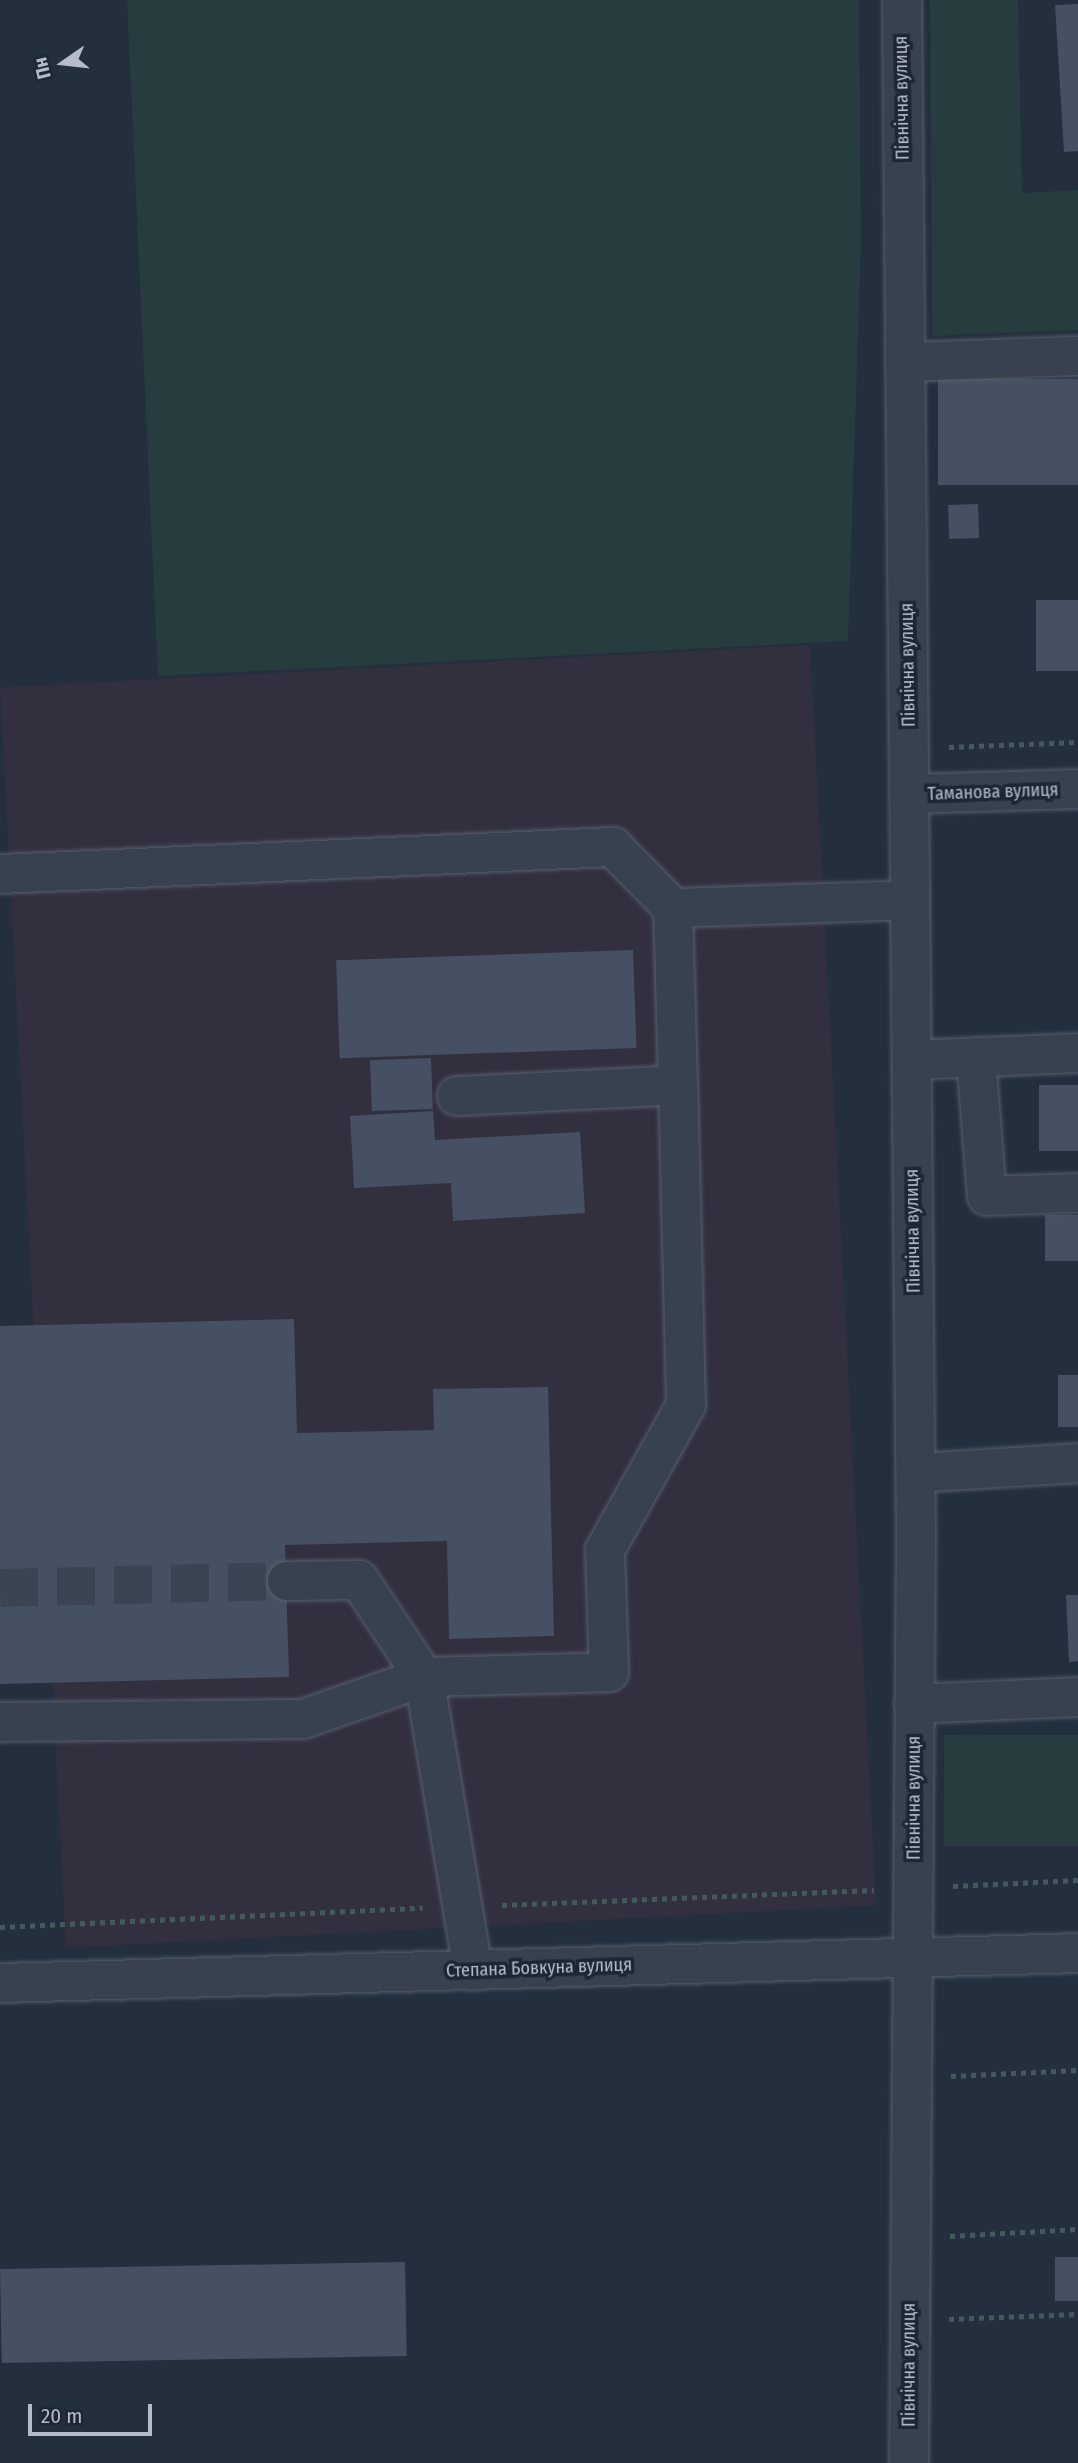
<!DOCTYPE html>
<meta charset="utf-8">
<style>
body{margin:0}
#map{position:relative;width:1078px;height:2463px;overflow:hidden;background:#242f3e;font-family:"Fira Sans Condensed",sans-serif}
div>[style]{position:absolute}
.medical>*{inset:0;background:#32303f;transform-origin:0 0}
.green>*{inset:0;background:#263c3f;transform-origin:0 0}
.building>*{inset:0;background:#455162;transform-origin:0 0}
.minor-tunnel>*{height:38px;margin-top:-19px;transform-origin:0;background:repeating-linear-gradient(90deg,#3a4453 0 38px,transparent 0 57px)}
.path>*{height:4.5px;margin-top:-2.25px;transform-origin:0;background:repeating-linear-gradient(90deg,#44595c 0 5px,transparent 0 10px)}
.roads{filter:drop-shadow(0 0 2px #565f6c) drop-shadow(0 0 2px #565f6c)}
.minor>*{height:38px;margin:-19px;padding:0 19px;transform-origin:19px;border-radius:19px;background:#38414e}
span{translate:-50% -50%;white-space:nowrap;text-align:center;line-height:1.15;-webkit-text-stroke:7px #1d2633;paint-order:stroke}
.street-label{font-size:18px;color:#b4bcc9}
.north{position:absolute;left:28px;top:28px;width:70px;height:70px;-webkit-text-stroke:5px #1d2633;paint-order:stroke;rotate:256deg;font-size:19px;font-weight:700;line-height:28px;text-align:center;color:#b4bcc9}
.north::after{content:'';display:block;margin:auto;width:24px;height:32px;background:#b4bcc9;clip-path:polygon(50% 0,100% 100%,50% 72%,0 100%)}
.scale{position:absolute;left:28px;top:2404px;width:124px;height:32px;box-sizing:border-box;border:4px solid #b4bcc9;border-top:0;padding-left:9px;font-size:21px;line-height:24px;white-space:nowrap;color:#b4bcc9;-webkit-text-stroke:5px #1d2633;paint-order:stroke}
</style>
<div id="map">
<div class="medical">
<i style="left:810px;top:645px;width:1262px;height:811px;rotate:87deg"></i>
</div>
<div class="green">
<i style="clip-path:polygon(127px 0,859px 0,861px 243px,848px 641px,158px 676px)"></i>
<i style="clip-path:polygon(930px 0,1018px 0,1022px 193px,1078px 190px,1078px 330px,932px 336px)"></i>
<i style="left:1078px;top:1735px;width:111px;height:134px;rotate:90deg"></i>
</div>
<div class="building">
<i style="clip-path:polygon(1078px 4px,1078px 151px,1064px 152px,1055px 5px)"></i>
<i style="left:1078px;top:379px;width:106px;height:140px;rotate:90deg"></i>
<i style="left:978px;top:504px;width:34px;height:30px;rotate:88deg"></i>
<i style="left:1078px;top:600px;width:71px;height:42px;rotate:90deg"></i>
<i style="left:633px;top:950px;width:98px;height:297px;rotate:88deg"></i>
<i style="left:431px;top:1058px;width:51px;height:61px;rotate:88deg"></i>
<i style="left:1078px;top:1085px;width:66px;height:39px;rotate:90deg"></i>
<i style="clip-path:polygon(433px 1111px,435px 1140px,580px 1132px,585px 1213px,453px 1221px,451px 1183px,354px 1188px,350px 1116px)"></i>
<i style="left:1078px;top:1215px;width:46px;height:33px;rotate:90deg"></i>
<i style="clip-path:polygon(294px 1319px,297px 1433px,434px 1430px,433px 1389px,548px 1387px,554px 1636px,449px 1639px,447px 1541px,285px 1545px,289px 1677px,0 1684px,0 1326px)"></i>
<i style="left:1078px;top:1375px;width:52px;height:20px;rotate:90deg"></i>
<i style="clip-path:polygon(1066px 1595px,1078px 1595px,1078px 1661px,1069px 1662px)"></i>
<i style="left:1078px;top:2257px;width:44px;height:23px;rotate:90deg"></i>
<i style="left:405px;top:2262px;width:94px;height:405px;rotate:89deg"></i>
</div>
<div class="minor-tunnel">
<i style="left:0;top:1588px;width:287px;rotate:-1.4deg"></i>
</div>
<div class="path">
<i style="left:949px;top:747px;width:129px;rotate:-2.2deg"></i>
<i style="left:953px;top:1886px;width:125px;rotate:-2.7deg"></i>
<i style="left:502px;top:1905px;width:372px;rotate:-2.3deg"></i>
<i style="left:0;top:1927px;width:423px;rotate:-2.6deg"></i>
<i style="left:951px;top:2076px;width:127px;rotate:-2.7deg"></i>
<i style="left:950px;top:2236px;width:128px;rotate:-3.1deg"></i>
<i style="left:949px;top:2319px;width:129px;rotate:-2.2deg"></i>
</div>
<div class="roads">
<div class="minor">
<i style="left:902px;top:0;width:1534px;rotate:89.48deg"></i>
<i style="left:916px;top:1534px;width:929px;rotate:90.43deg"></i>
<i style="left:905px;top:362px;width:173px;rotate:-2deg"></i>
<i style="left:909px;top:794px;width:169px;rotate:-1.7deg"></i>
<i style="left:0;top:874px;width:614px;rotate:-2.52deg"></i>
<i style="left:613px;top:847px;width:86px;rotate:45.5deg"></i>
<i style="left:673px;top:908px;width:237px;rotate:-1.9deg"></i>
<i style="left:976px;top:1057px;width:139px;rotate:85.5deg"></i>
<i style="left:987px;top:1196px;width:91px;rotate:-1.9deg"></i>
<i style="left:912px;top:1060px;width:166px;rotate:-2.4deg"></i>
<i style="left:457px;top:1096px;width:221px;rotate:-2.8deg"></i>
<i style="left:678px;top:1085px;width:177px;rotate:-91.6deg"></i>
<i style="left:916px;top:1473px;width:162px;rotate:-3.5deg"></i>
<i style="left:287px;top:1581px;width:72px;rotate:-0.8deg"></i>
<i style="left:359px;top:1580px;width:117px;rotate:56.2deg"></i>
<i style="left:424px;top:1677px;width:185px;rotate:-1.5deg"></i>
<i style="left:609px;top:1672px;width:122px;rotate:-91.9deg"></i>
<i style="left:605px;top:1550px;width:166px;rotate:-60.8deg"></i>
<i style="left:686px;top:1405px;width:320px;rotate:-91.4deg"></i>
<i style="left:914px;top:1704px;width:164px;rotate:-2.4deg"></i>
<i style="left:0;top:1722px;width:303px;rotate:-0.6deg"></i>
<i style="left:303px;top:1719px;width:128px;rotate:-19.1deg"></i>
<i style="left:424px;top:1677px;width:298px;rotate:80.5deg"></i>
<i style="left:0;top:1983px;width:1078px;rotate:-1.59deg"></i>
</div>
</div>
<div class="street-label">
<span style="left:902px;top:98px;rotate:-91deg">Північна вулиця</span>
<span style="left:908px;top:665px;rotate:-91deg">Північна вулиця</span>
<span style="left:993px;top:792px;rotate:-2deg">Таманова вулиця</span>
<span style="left:913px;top:1231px;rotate:-91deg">Північна вулиця</span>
<span style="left:914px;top:1798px;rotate:-90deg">Північна вулиця</span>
<span style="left:539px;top:1968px;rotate:-2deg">Степана Бовкуна вулиця</span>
<span style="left:909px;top:2365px;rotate:-90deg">Північна вулиця</span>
</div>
<div class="north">Пн</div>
<div class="scale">20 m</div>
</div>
